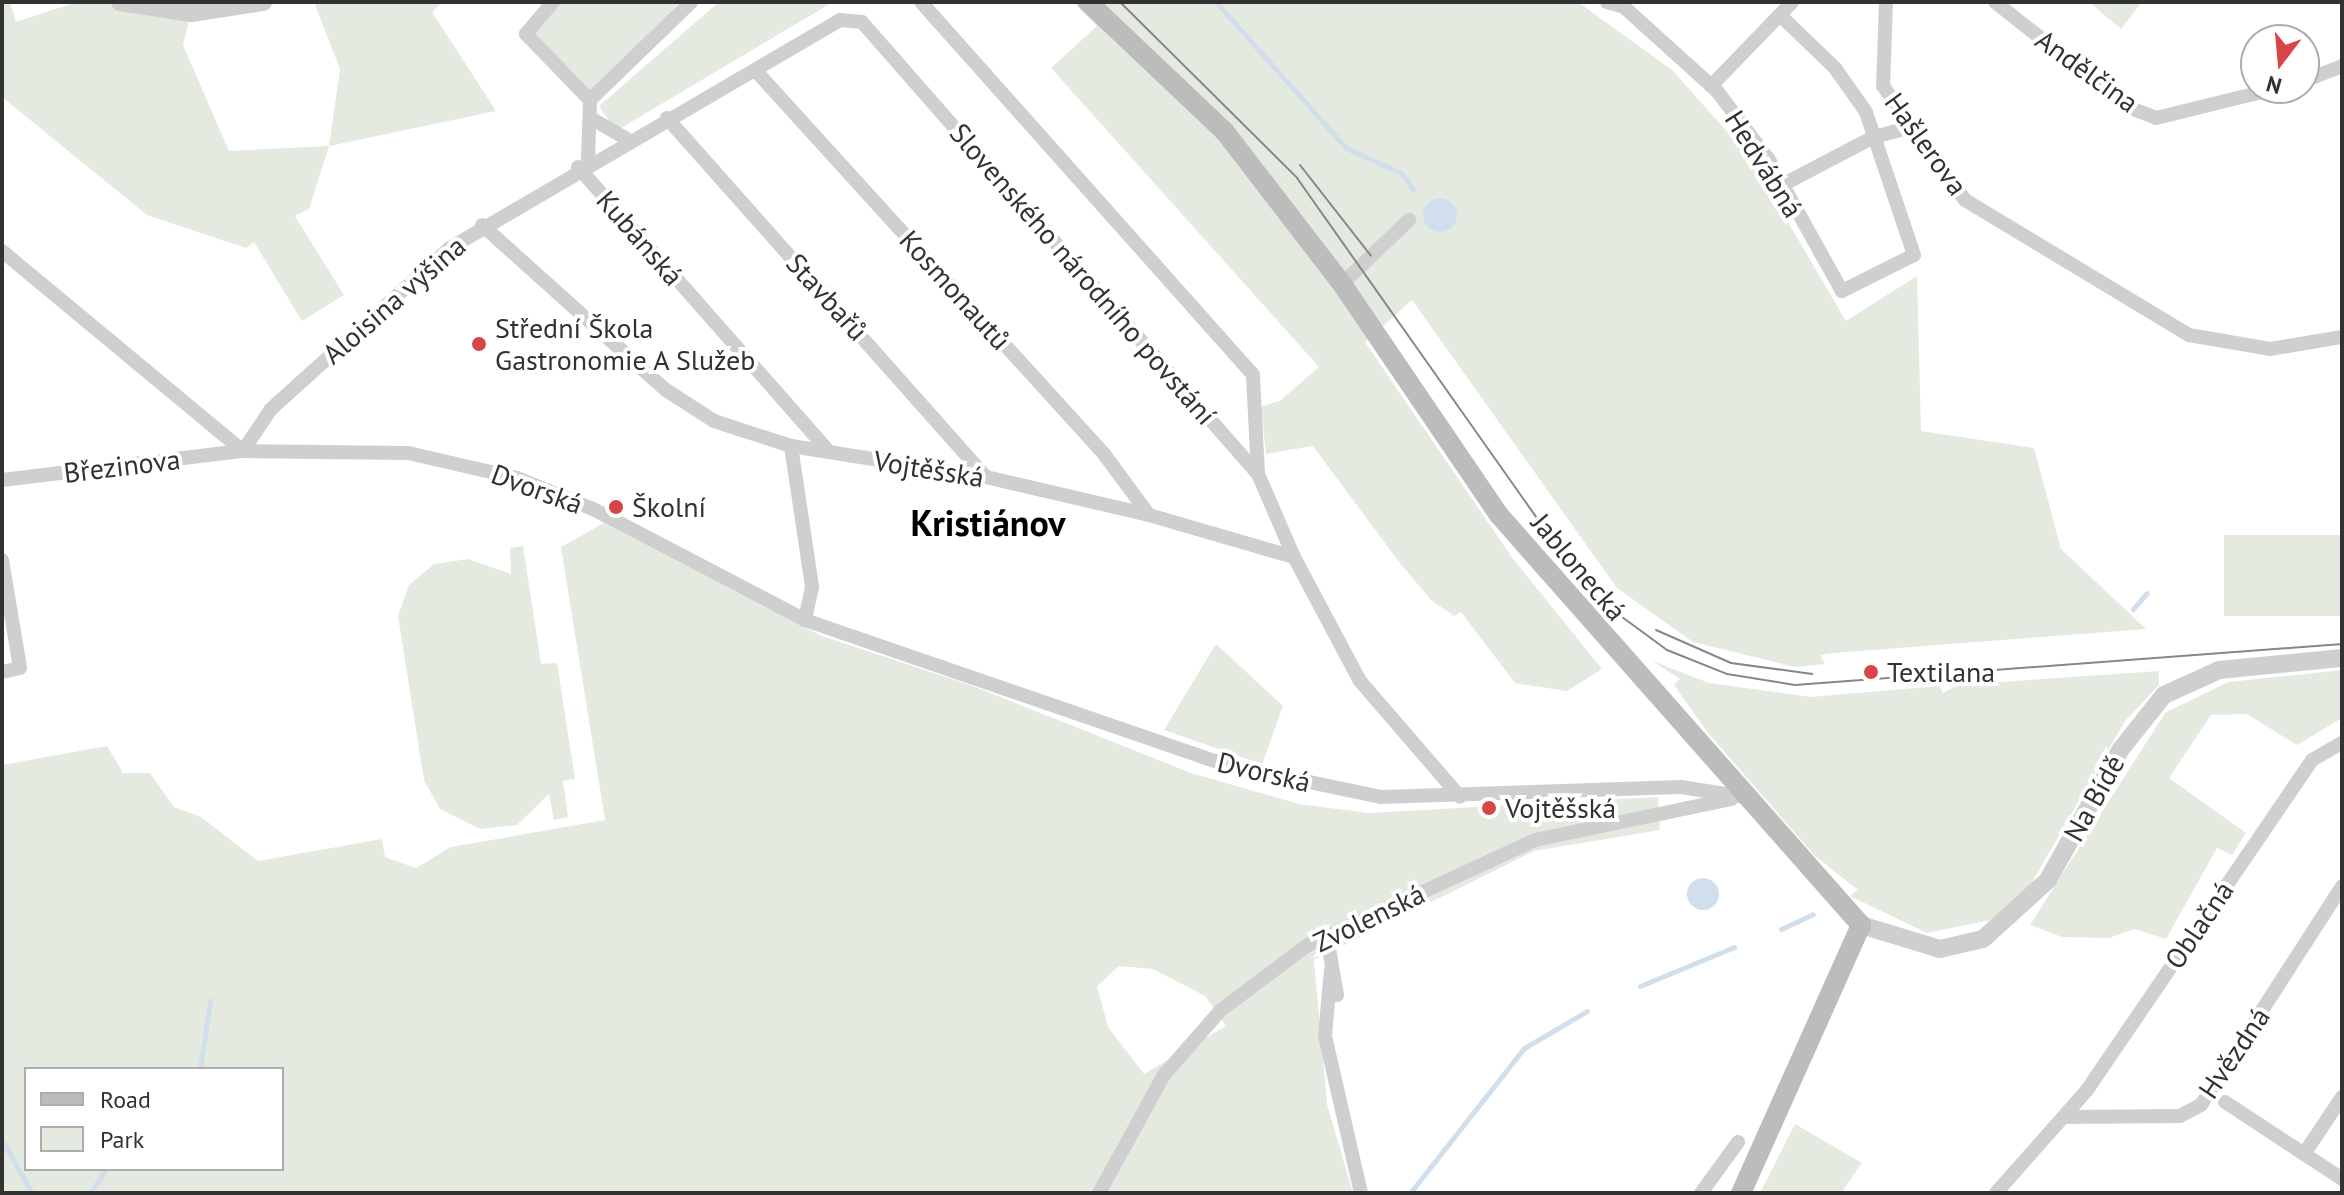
<!DOCTYPE html>
<meta charset="utf-8">
<style>
body{margin:0}
#map{position:relative;width:2344px;height:1195px;overflow:hidden;background:#fff;font-family:"PT Sans",sans-serif}
div>[style]{position:absolute}
.green>*{inset:0;background:#e4eadf;transform-origin:0 0}
.water>*{inset:0;background:#d0dfeb}
.round{border-radius:50%}
.stream>*{height:5px;margin:-2.5px;padding:0 2.5px;transform-origin:2.5px;border-radius:2.5px;background:#d0dfeb}
.minor>*{height:14px;margin:-7px;padding:0 7px;transform-origin:7px;border-radius:7px;background:#cfcfcf}
.tertiary>*{height:18px;margin:-9px;padding:0 9px;transform-origin:9px;border-radius:9px;background:#cfcfcf}
.secondary>*{height:20px;margin:-10px;padding:0 10px;transform-origin:10px;border-radius:10px;background:#bcbcbc}
.tram>*{height:2px;margin:-1px;padding:0 1px;transform-origin:1px;border-radius:1px;background:#878787}
.dots>*{width:22px;height:22px;translate:-50% -50%;box-sizing:border-box;border:4px solid #fff;border-radius:50%}
span{translate:-50% -50%;white-space:nowrap;text-align:center;line-height:1.15;-webkit-text-stroke:8px #fff;paint-order:stroke}
.street-label{font-size:28px;color:#323232}
.poi-label{font-size:28px;color:#323232}
.left{translate:0 -50%;text-align:left}
.district-label{font-size:36px;color:#000;font-weight:700}
.frame{position:absolute;inset:0;border:4px solid #323232;pointer-events:none}
.legend{position:absolute;left:24px;top:1067px;width:260px;height:104px;box-sizing:border-box;background:#fff;border:2px solid #adadad;margin:0;padding:10px 14px;list-style:none;font-size:24px;color:#323232}
.legend li{display:flex;align-items:center;gap:16px;height:40px}
.legend b{width:40px;border:2px solid #adadad}
.north{position:absolute;left:2240px;top:24px;width:80px;height:80px;box-sizing:border-box;background:#fff;border:2px solid #adadad;border-radius:50%;rotate:196deg;font-size:22px;font-weight:700;line-height:32px;text-align:center;color:#323232}
.north::after{content:'';display:block;margin:auto;width:28px;height:36px;background:#d84549;clip-path:polygon(50% 0,100% 100%,50% 72%,0 100%)}
</style>
<div id="map">
<div class="green">
<i style="clip-path:polygon(2px 2px,10px 2px,16px 22px,77px 2px,263px 2px,191px 13px,183px 45px,229px 151px,329px 146px,340px 69px,314px 2px,442px 2px,432px 12px,496px 111px,329px 146px,309px 209px,295px 216px,344px 295px,302px 321px,254px 242px,246px 248px,147px 215px,2px 97px)"></i>
<i style="clip-path:polygon(559px 2px,680px 2px,590px 96px,530px 34px)"></i>
<i style="clip-path:polygon(719px 2px,833px 2px,616px 131px,599px 106px)"></i>
<i style="clip-path:polygon(1073px 2px,1578px 2px,1672px 70px,1750px 157px,1846px 321px,1917px 276px,1921px 431px,2034px 448px,2061px 549px,2146px 629px,1834px 653px,1820px 655px,1825px 664px,1795px 667px,1693px 642px,1617px 588px,1412px 300px,1365px 342px,1513px 559px,1602px 669px,1567px 691px,1515px 683px,1461px 612px,1454px 616px,1431px 600px,1399px 562px,1313px 446px,1266px 454px,1261px 407px,1281px 400px,1319px 367px,1051px 68px,1097px 26px)"></i>
<i style="clip-path:polygon(2089px 2px,2142px 2px,2121px 29px)"></i>
<i style="clip-path:polygon(evenodd,604px 523px,822px 636px,970px 685px,1191px 773px,1299px 804px,1368px 813px,1658px 797px,1660px 830px,1534px 851px,1314px 960px,1327px 1104px,1353px 1193px,2px 1193px,2px 765px,107px 746px,123px 773px,150px 773px,174px 807px,201px 817px,258px 861px,382px 839px,385px 857px,416px 868px,451px 847px,605px 820px,561px 547px,604px 523px,1119px 966px,1153px 969px,1205px 996px,1226px 1026px,1144px 1074px,1108px 1027px,1097px 986px,1119px 966px,604px 523px,26px 1069px,282px 1069px,282px 1169px,26px 1169px,26px 1069px)"></i>
<i style="left:2342px;top:535px;width:81px;height:118px;rotate:90deg"></i>
<i style="clip-path:polygon(523px 546px,541px 664px,557px 663px,575px 779px,563px 781px,568px 817px,554px 820px,549px 794px,517px 825px,480px 829px,440px 809px,424px 780px,398px 616px,409px 585px,434px 564px,468px 559px,511px 574px,510px 548px)"></i>
<i style="clip-path:polygon(1216px 644px,1283px 706px,1262px 764px,1164px 730px)"></i>
<i style="clip-path:polygon(1652px 661px,1709px 683px,1811px 697px,1939px 686px,1943px 693px,1958px 685px,2159px 671px,2159px 685px,2125px 721px,2031px 884px,1991px 920px,1927px 933px,1850px 896px,1858px 890px,1815px 856px,1708px 733px,1674px 685px,1680px 679px)"></i>
<i style="clip-path:polygon(2342px 670px,2342px 718px,2297px 745px,2247px 714px,2211px 715px,2169px 778px,2246px 833px,2232px 855px,2217px 848px,2166px 939px,2134px 929px,2109px 938px,2062px 937px,2030px 925px,2165px 713px,2228px 682px)"></i>
<i style="clip-path:polygon(1795px 1124px,1862px 1163px,1841px 1193px,1760px 1193px)"></i>
</div>
<div class="water">
<i class="round" style="left:1423px;top:198px;width:34px;height:34px"></i>
<i class="round" style="left:1687px;top:878px;width:32px;height:32px"></i>
</div>
<div class="stream">
<i style="left:1216px;top:2px;width:195px;rotate:48.3deg"></i>
<i style="left:1346px;top:148px;width:60px;rotate:24.4deg"></i>
<i style="left:1401px;top:173px;width:20px;rotate:53deg"></i>
<i style="left:2133px;top:609px;width:21px;rotate:-49deg"></i>
<i style="left:1781px;top:929px;width:35px;rotate:-25deg"></i>
<i style="left:1640px;top:986px;width:102px;rotate:-22.5deg"></i>
<i style="left:200px;top:1069px;width:69px;rotate:-81.6deg"></i>
<i style="left:2px;top:1140px;width:61px;rotate:60.5deg"></i>
<i style="left:90px;top:1193px;width:29px;rotate:-56deg"></i>
<i style="left:1410px;top:1193px;width:184px;rotate:-51.8deg"></i>
<i style="left:1524px;top:1048px;width:73px;rotate:-30.4deg"></i>
</div>
<div class="minor">
<i style="left:553px;top:2px;width:42px;rotate:130.2deg"></i>
<i style="left:526px;top:34px;width:92px;rotate:45.9deg"></i>
<i style="left:590px;top:100px;width:60px;rotate:91.9deg"></i>
<i style="left:921px;top:2px;width:499px;rotate:48.3deg"></i>
<i style="left:1253px;top:375px;width:99px;rotate:87.1deg"></i>
<i style="left:1607px;top:2px;width:18px;rotate:16deg"></i>
<i style="left:1624px;top:7px;width:125px;rotate:42.1deg"></i>
<i style="left:1717px;top:91px;width:86px;rotate:53deg"></i>
<i style="left:1769px;top:160px;width:150px;rotate:60.9deg"></i>
<i style="left:1842px;top:291px;width:80px;rotate:-26.6deg"></i>
<i style="left:1914px;top:255px;width:151px;rotate:-108.6deg"></i>
<i style="left:1866px;top:112px;width:54px;rotate:-125.2deg"></i>
<i style="left:1835px;top:68px;width:74px;rotate:-136.1deg"></i>
<i style="left:1886px;top:2px;width:84px;rotate:92deg"></i>
<i style="left:1883px;top:86px;width:140px;rotate:54.3deg"></i>
<i style="left:1965px;top:200px;width:262px;rotate:31.1deg"></i>
<i style="left:2189px;top:335px;width:82px;rotate:9.8deg"></i>
<i style="left:2270px;top:349px;width:73px;rotate:-9.5deg"></i>
<i style="left:1995px;top:2px;width:169px;rotate:38.3deg"></i>
<i style="left:2128px;top:107px;width:30px;rotate:21deg"></i>
<i style="left:2156px;top:118px;width:126px;rotate:-13.8deg"></i>
<i style="left:755px;top:70px;width:519px;rotate:47.73deg"></i>
<i style="left:1104px;top:454px;width:76px;rotate:53.6deg"></i>
<i style="left:2304px;top:81px;width:41px;rotate:-21.5deg"></i>
<i style="left:1711px;top:86px;width:117px;rotate:-46deg"></i>
<i style="left:590px;top:100px;width:141px;rotate:-44.1deg"></i>
<i style="left:667px;top:118px;width:480px;rotate:48.4deg"></i>
<i style="left:594px;top:120px;width:38px;rotate:30deg"></i>
<i style="left:578px;top:167px;width:380px;rotate:48.6deg"></i>
<i style="left:1782px;top:185px;width:104px;rotate:-27.6deg"></i>
<i style="left:1874px;top:137px;width:42px;rotate:-15deg"></i>
<i style="left:482px;top:225px;width:247px;rotate:41.9deg"></i>
<i style="left:666px;top:390px;width:57px;rotate:32.9deg"></i>
<i style="left:714px;top:421px;width:81px;rotate:18deg"></i>
<i style="left:791px;top:446px;width:197px;rotate:9deg"></i>
<i style="left:986px;top:477px;width:167px;rotate:13.1deg"></i>
<i style="left:1149px;top:515px;width:151px;rotate:16.2deg"></i>
<i style="left:1294px;top:557px;width:140px;rotate:62deg"></i>
<i style="left:1360px;top:681px;width:153px;rotate:49.2deg"></i>
<i style="left:2px;top:251px;width:313px;rotate:39.7deg"></i>
<i style="left:1342px;top:284px;width:93px;rotate:-43.7deg"></i>
<i style="left:791px;top:446px;width:143px;rotate:81.5deg"></i>
<i style="left:812px;top:587px;width:34px;rotate:102deg"></i>
<i style="left:243px;top:451px;width:50px;rotate:-56.3deg"></i>
<i style="left:271px;top:409px;width:241px;rotate:-42deg"></i>
<i style="left:450px;top:248px;width:452px;rotate:-30.3deg"></i>
<i style="left:840px;top:20px;width:22px;rotate:5deg"></i>
<i style="left:862px;top:22px;width:601px;rotate:48.78deg"></i>
<i style="left:1258px;top:474px;width:90px;rotate:66.6deg"></i>
<i style="left:2px;top:480px;width:243px;rotate:-6.9deg"></i>
<i style="left:243px;top:451px;width:165px;rotate:0.7deg"></i>
<i style="left:408px;top:453px;width:112px;rotate:12.9deg"></i>
<i style="left:517px;top:478px;width:82px;rotate:22.2deg"></i>
<i style="left:593px;top:509px;width:239px;rotate:27.6deg"></i>
<i style="left:805px;top:620px;width:442px;rotate:19deg"></i>
<i style="left:1223px;top:764px;width:161px;rotate:11.8deg"></i>
<i style="left:1381px;top:797px;width:300px;rotate:-1.9deg"></i>
<i style="left:1681px;top:787px;width:64px;rotate:9deg"></i>
<i style="left:2px;top:560px;width:109px;rotate:80.5deg"></i>
<i style="left:20px;top:668px;width:18px;rotate:167deg"></i>
<i style="left:1327px;top:937px;width:59px;rotate:80.2deg"></i>
<i style="left:1331px;top:970px;width:66px;rotate:95.2deg"></i>
<i style="left:1325px;top:1036px;width:161px;rotate:77.1deg"></i>
<i style="left:2225px;top:1102px;width:140px;rotate:33.3deg"></i>
<i style="left:2065px;top:1117px;width:115px;rotate:-0.5deg"></i>
<i style="left:2180px;top:1116px;width:24px;rotate:-28deg"></i>
<i style="left:2201px;top:1105px;width:260px;rotate:-57.2deg"></i>
<i style="left:2304px;top:1154px;width:69px;rotate:-56.3deg"></i>
<i style="left:1099px;top:1193px;width:135px;rotate:-61.2deg"></i>
<i style="left:1164px;top:1075px;width:86px;rotate:-48.8deg"></i>
<i style="left:1221px;top:1010px;width:109px;rotate:-36.8deg"></i>
<i style="left:1308px;top:945px;width:250px;rotate:-24.8deg"></i>
<i style="left:1535px;top:840px;width:201px;rotate:-11.8deg"></i>
<i style="left:1701px;top:1193px;width:63px;rotate:-54deg"></i>
<i style="left:1996px;top:1193px;width:137px;rotate:-48.5deg"></i>
<i style="left:2087px;top:1090px;width:399px;rotate:-55.7deg"></i>
<i style="left:2312px;top:760px;width:34px;rotate:-30deg"></i>
</div>
<div class="tertiary">
<i style="left:120px;top:2px;width:72px;rotate:8.8deg"></i>
<i style="left:191px;top:13px;width:73px;rotate:-8.7deg"></i>
<i style="left:1861px;top:925px;width:83px;rotate:16.9deg"></i>
<i style="left:1940px;top:949px;width:44px;rotate:-13.1deg"></i>
<i style="left:1983px;top:939px;width:88px;rotate:-42.2deg"></i>
<i style="left:2048px;top:880px;width:150px;rotate:-60.9deg"></i>
<i style="left:2121px;top:749px;width:69px;rotate:-51.5deg"></i>
<i style="left:2164px;top:695px;width:60px;rotate:-24.4deg"></i>
<i style="left:2219px;top:670px;width:124px;rotate:-5.6deg"></i>
</div>
<div class="secondary">
<i style="left:1088px;top:2px;width:189px;rotate:43.5deg"></i>
<i style="left:1225px;top:132px;width:192px;rotate:52.4deg"></i>
<i style="left:1342px;top:284px;width:279px;rotate:55.8deg"></i>
<i style="left:1499px;top:515px;width:547px;rotate:48.56deg"></i>
<i style="left:1861px;top:925px;width:294px;rotate:114.1deg"></i>
</div>
<div class="tram">
<i style="left:1120px;top:2px;width:250px;rotate:44.8deg"></i>
<i style="left:1297px;top:178px;width:467px;rotate:54.8deg"></i>
<i style="left:1566px;top:560px;width:57px;rotate:49.3deg"></i>
<i style="left:1603px;top:603px;width:79px;rotate:36.3deg"></i>
<i style="left:1667px;top:650px;width:65px;rotate:21.8deg"></i>
<i style="left:1727px;top:674px;width:69px;rotate:9.2deg"></i>
<i style="left:1795px;top:685px;width:549px;rotate:-4.29deg"></i>
<i style="left:1300px;top:165px;width:115px;rotate:52deg"></i>
<i style="left:1656px;top:630px;width:82px;rotate:23.7deg"></i>
<i style="left:1731px;top:663px;width:82px;rotate:7.7deg"></i>
</div>
<div class="dots">
<i style="left:479px;top:344px;background:#d84549"></i>
<i style="left:616px;top:507px;background:#d84549"></i>
<i style="left:1871px;top:672px;background:#d84549"></i>
<i style="left:1489px;top:808px;background:#d84549"></i>
</div>
<div class="street-label">
<span style="left:2087px;top:71px;rotate:36deg">Andělčina</span>
<span style="left:1926px;top:144px;rotate:54deg">Hašlerova</span>
<span style="left:1764px;top:164px;rotate:58deg">Hedvábná</span>
<span style="left:640px;top:238px;rotate:49deg">Kubánská</span>
<span style="left:1083px;top:274px;rotate:49deg">Slovenského národního povstání</span>
<span style="left:955px;top:290px;rotate:48deg">Kosmonautů</span>
<span style="left:827px;top:297px;rotate:48deg">Stavbařů</span>
<span style="left:394px;top:300px;rotate:-41deg">Aloisina výšina</span>
<span style="left:122px;top:466px;rotate:-7deg">Březinova</span>
<span style="left:929px;top:469px;rotate:9deg">Vojtěšská</span>
<span style="left:537px;top:489px;rotate:20deg">Dvorská</span>
<span style="left:1579px;top:567px;rotate:50deg">Jablonecká</span>
<span style="left:1264px;top:772px;rotate:13deg">Dvorská</span>
<span style="left:2094px;top:798px;rotate:-61deg">Na Bídě</span>
<span style="left:1369px;top:918px;rotate:-26deg">Zvolenská</span>
<span style="left:2199px;top:925px;rotate:-56deg">Oblačná</span>
<span style="left:2234px;top:1053px;rotate:-56deg">Hvězdná</span>
</div>
<div class="poi-label">
<span class="left" style="left:495px;top:344px">Střední Škola<br>Gastronomie A Služeb</span>
<span class="left" style="left:632px;top:507px">Školní</span>
<span class="left" style="left:1887px;top:672px">Textilana</span>
<span class="left" style="left:1505px;top:808px">Vojtěšská</span>
</div>
<div class="district-label">
<span style="left:988px;top:523px">Kristiánov</span>
</div>
<div class="frame"></div>
<ul class="legend">
<li><b style="height:10px;background:#bcbcbc"></b>Road</li>
<li><b style="height:22px;background:#e4eadf"></b>Park</li>
</ul>
<div class="north">N</div>
</div>
